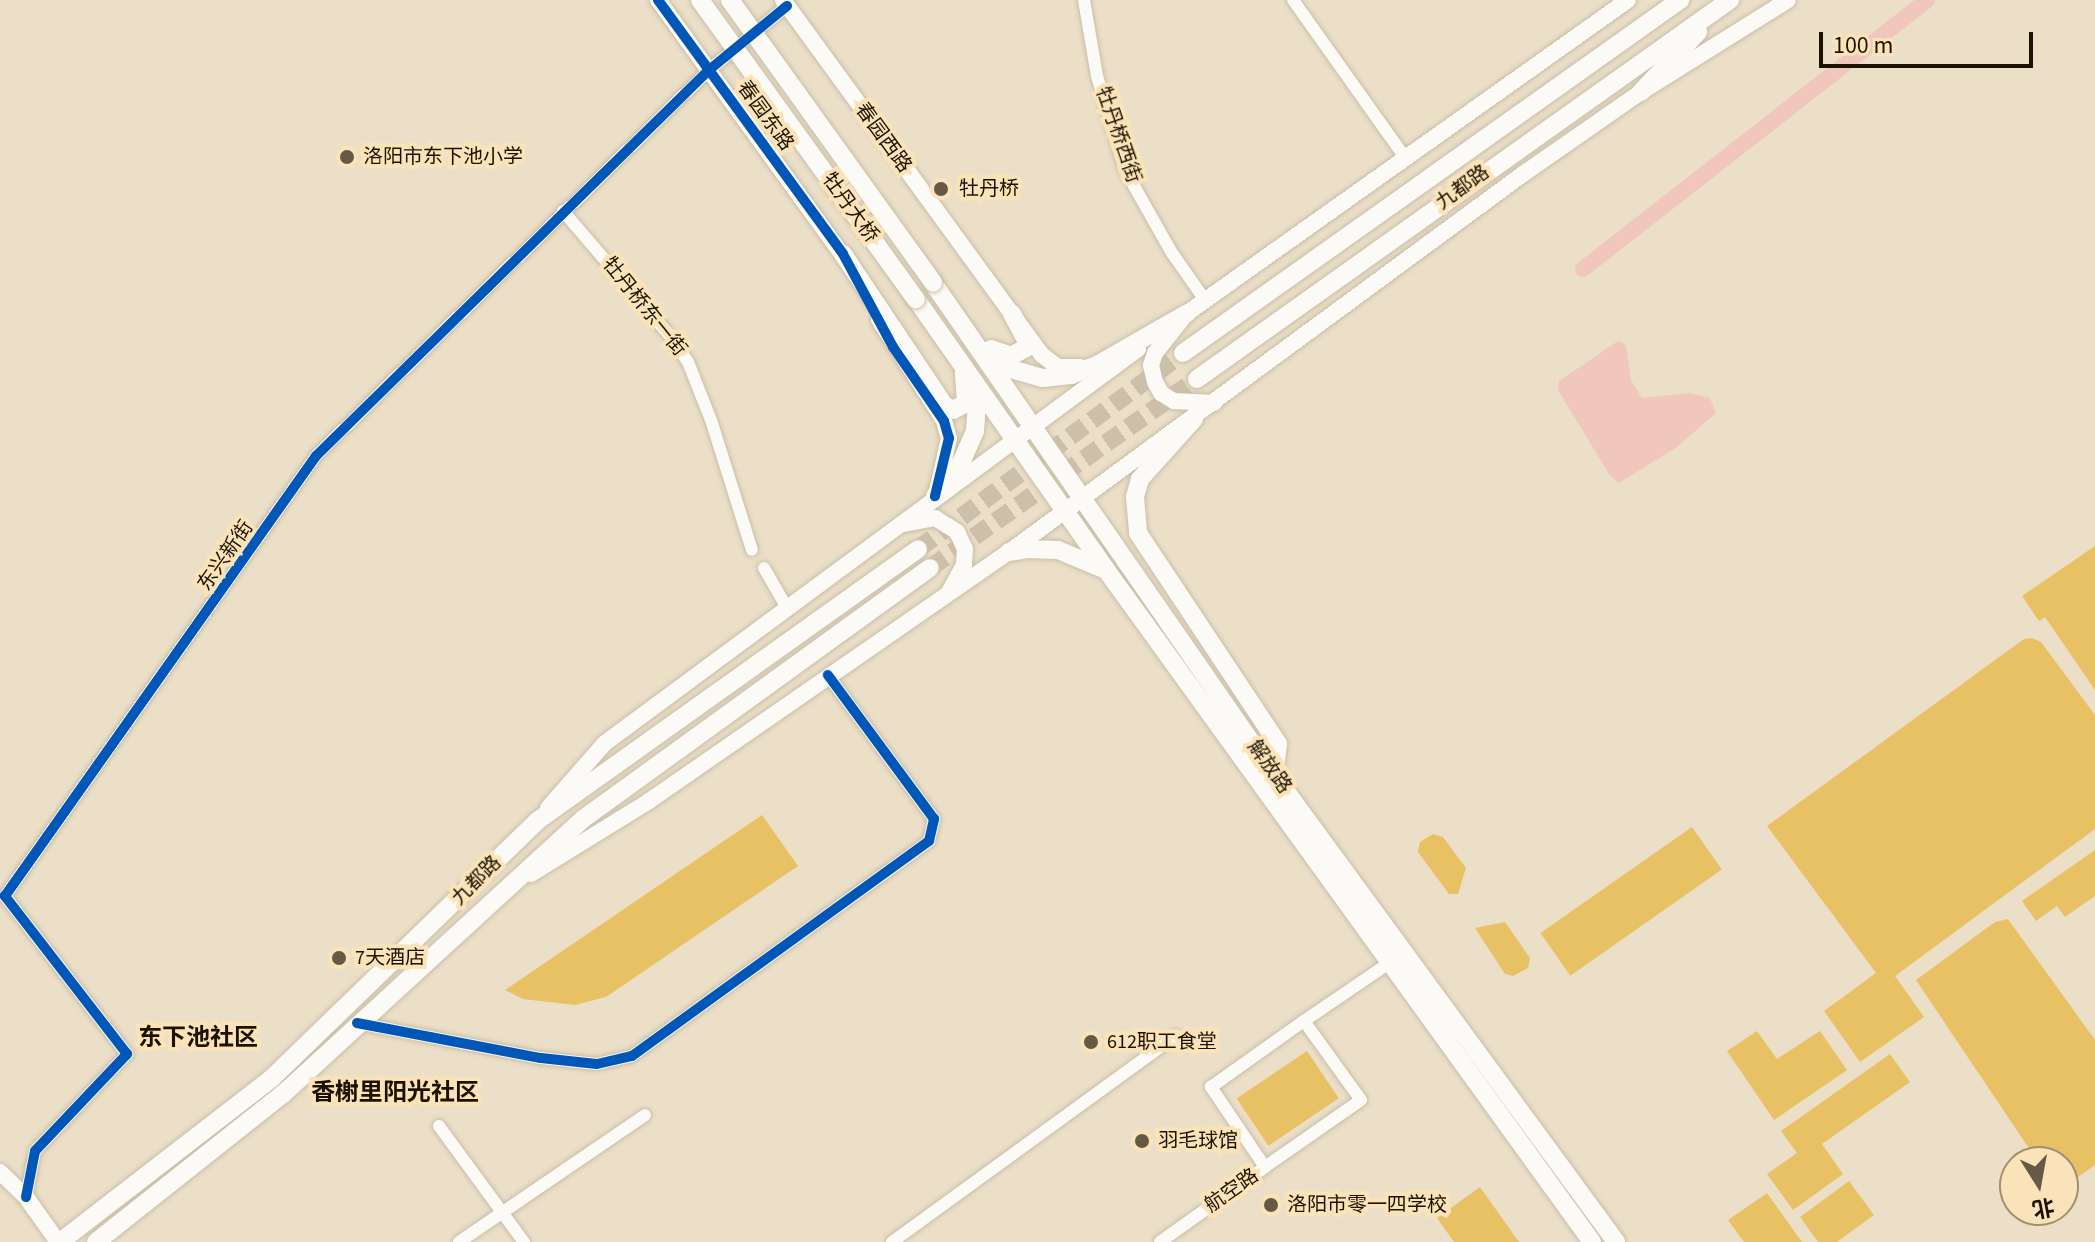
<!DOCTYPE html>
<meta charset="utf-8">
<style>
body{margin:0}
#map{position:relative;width:2095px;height:1242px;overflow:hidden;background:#ecdfc8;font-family:"Source Sans 3","Noto Sans SC",sans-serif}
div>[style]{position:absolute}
.green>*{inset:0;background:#e8c164;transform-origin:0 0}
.water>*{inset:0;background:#f1c6bd}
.canal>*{height:16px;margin:-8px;padding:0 8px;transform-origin:8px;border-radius:8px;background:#f1c6bd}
.primary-tunnel>*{height:18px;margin-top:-9px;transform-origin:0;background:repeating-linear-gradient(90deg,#cdc0aa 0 18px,transparent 0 27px)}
.roads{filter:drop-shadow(0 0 2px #c8bea9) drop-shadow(0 0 2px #c8bea9)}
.street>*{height:12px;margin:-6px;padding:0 6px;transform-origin:6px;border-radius:6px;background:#fcfaf7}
.secondary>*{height:16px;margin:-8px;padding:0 8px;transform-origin:8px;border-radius:8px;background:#fcfaf7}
.primary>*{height:18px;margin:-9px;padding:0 9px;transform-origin:9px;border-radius:9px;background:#fcfaf7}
.bridges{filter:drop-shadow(0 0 2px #c8bea9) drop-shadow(0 0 2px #c8bea9)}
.primary-bridge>*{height:18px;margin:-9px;padding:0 9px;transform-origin:9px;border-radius:9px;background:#fcfaf7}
.cycleway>*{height:10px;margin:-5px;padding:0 5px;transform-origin:5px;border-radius:5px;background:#0057b8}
.dots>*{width:22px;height:22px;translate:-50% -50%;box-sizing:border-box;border:4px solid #fbe3b9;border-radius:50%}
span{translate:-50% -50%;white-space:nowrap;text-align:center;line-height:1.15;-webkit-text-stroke:8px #fbe3b9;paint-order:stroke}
.street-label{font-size:20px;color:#1c1200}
.poi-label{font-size:20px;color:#1c1200}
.left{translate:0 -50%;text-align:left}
.quarter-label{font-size:24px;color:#1c1200;font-weight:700}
.north{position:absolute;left:1999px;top:1146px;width:80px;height:80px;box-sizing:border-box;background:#fbe3b9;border:2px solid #a28f6f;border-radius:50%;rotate:169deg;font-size:22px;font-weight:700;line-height:32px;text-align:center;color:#1c1200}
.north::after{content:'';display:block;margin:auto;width:28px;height:36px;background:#655a46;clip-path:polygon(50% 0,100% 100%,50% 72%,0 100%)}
.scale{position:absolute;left:1819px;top:32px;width:214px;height:36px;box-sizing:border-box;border:4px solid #1c1200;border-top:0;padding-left:10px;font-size:24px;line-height:28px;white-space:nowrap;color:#1c1200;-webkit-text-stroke:6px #fbe3b9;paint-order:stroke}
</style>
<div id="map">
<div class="green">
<i style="clip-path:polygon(2095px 546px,2095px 690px,2045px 617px,2039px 621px,2022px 596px)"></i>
<i style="clip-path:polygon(2032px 638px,2041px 642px,2095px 715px,2095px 829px,1895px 976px,1924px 1017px,1860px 1062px,1824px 1011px,1876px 973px,1767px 826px,2024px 639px)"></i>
<i style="clip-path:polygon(762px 815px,798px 866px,606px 997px,575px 1005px,523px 999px,505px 990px)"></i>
<i style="left:1692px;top:827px;width:52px;height:185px;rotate:55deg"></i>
<i style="clip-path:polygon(1433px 834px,1443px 837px,1466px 868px,1458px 894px,1449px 894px,1418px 852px,1420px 842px)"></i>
<i style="clip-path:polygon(2095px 850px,2095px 896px,2065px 917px,2057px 906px,2036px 921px,2022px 901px)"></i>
<i style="clip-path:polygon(2008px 919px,2095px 1040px,2095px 1165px,2063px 1188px,2063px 1162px,2038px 1162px,1916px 980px,1995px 922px)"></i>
<i style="clip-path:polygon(1505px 922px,1530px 958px,1528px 968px,1513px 976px,1505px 974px,1475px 928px)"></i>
<i style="clip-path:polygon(1757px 1031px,1777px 1059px,1820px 1031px,1847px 1070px,1774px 1120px,1727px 1051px)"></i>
<i style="left:1307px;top:1051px;width:57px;height:85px;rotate:56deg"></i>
<i style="clip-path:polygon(1890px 1054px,1910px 1082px,1822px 1144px,1843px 1174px,1793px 1210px,1767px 1174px,1797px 1153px,1781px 1131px)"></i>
<i style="clip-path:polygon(1849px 1181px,1874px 1215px,1837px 1242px,1818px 1242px,1800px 1217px)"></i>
<i style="clip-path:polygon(1480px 1187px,1519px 1242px,1454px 1242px,1437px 1218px)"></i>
<i style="clip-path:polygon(1767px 1193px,1802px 1242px,1744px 1242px,1728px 1220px)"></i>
</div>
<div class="water">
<i style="clip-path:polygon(1618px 341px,1626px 345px,1631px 380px,1642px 398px,1690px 393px,1710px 398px,1716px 413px,1677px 447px,1619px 483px,1609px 474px,1558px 390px,1559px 381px)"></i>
</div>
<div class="canal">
<i style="left:1583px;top:269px;width:437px;rotate:-38deg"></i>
</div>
<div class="primary-tunnel">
<i style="left:918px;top:549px;width:330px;rotate:-36.5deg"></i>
<i style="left:930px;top:568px;width:327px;rotate:-35.3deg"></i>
</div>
<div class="roads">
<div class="street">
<i style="left:1084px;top:0;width:77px;rotate:80.3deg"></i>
<i style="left:1097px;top:76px;width:98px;rotate:73.4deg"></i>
<i style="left:1125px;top:170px;width:95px;rotate:60.5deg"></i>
<i style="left:1172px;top:253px;width:57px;rotate:54.9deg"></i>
<i style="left:1293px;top:0;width:195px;rotate:54.6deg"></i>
<i style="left:563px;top:211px;width:166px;rotate:49.4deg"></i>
<i style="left:671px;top:337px;width:30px;rotate:56deg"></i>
<i style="left:688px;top:362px;width:62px;rotate:68.4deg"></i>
<i style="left:711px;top:420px;width:136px;rotate:72.5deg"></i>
<i style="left:764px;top:568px;width:46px;rotate:60.1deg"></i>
<i style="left:1304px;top:1021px;width:97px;rotate:54.2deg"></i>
<i style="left:1361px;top:1100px;width:117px;rotate:145.1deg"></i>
<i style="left:1265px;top:1167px;width:97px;rotate:-124deg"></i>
<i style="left:1211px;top:1087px;width:114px;rotate:-35.4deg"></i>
<i style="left:1304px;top:1021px;width:103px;rotate:-34.3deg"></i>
<i style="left:357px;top:1023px;width:187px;rotate:10.8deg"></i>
<i style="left:541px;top:1058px;width:56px;rotate:6.1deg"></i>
<i style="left:597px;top:1064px;width:36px;rotate:-13deg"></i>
<i style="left:632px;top:1056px;width:367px;rotate:-35.9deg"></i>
<i style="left:929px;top:841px;width:23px;rotate:-77deg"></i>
<i style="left:934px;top:819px;width:179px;rotate:-126.4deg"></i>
<i style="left:439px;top:1126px;width:144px;rotate:53.8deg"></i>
<i style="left:26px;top:1197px;width:47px;rotate:-78.9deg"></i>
<i style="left:35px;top:1151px;width:134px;rotate:-46.5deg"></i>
<i style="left:127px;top:1054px;width:200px;rotate:-127.7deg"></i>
<i style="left:5px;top:896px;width:539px;rotate:-54.75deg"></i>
<i style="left:316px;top:456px;width:551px;rotate:-44.49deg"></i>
<i style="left:709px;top:70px;width:101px;rotate:-39.4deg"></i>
<i style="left:459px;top:1242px;width:225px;rotate:-34.3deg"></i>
<i style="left:892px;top:1242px;width:351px;rotate:-36deg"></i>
<i style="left:1160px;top:1242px;width:129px;rotate:-35.5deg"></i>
</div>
<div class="secondary">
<i style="left:658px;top:0;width:326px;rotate:54.1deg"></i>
<i style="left:783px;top:0;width:439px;rotate:53.9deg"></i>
<i style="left:1042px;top:355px;width:20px;rotate:37deg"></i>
<i style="left:1058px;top:367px;width:22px"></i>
<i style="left:1182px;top:319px;width:43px;rotate:128.5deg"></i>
<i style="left:1155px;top:353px;width:13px;rotate:108deg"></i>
<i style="left:1151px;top:365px;width:17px;rotate:77deg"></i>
<i style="left:1155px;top:382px;width:13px;rotate:61deg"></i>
<i style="left:1161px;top:393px;width:15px;rotate:32deg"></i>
<i style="left:1174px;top:401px;width:40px;rotate:2.9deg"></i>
<i style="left:879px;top:320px;width:120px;rotate:57.2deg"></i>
<i style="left:944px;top:421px;width:18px;rotate:74deg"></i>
<i style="left:949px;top:438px;width:54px;rotate:102.8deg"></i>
<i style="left:1176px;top:321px;width:554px;rotate:-35.38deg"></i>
<i style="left:904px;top:524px;width:32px;rotate:-11deg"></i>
<i style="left:935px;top:518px;width:26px;rotate:32deg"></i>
<i style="left:957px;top:532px;width:19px;rotate:65deg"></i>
<i style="left:965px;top:549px;width:16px;rotate:94deg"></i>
<i style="left:964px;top:565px;width:29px;rotate:119deg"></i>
<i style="left:548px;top:808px;width:86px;rotate:-48.8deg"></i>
<i style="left:605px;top:743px;width:663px;rotate:-36.47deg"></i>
<i style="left:531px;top:874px;width:139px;rotate:-31.7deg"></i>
<i style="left:649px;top:801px;width:438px;rotate:-34.7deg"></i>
<i style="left:1009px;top:552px;width:638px;rotate:-36.33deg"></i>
<i style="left:1523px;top:174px;width:144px;rotate:-34.8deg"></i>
<i style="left:1641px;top:92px;width:173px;rotate:-32deg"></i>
<i style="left:0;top:1172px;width:36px;rotate:44deg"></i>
<i style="left:26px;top:1197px;width:55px;rotate:54.6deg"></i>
</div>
<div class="primary">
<i style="left:1641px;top:92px;width:83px;rotate:-46.5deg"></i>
<i style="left:843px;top:254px;width:182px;rotate:56.2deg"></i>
<i style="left:944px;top:405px;width:10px;rotate:29deg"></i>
<i style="left:953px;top:410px;width:15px;rotate:-28deg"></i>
<i style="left:966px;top:403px;width:31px;rotate:-94deg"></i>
<i style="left:933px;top:283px;width:599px;rotate:55.27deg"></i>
<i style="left:1274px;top:775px;width:579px;rotate:53.78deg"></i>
<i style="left:916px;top:299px;width:332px;rotate:54.9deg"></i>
<i style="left:1107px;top:571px;width:828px;rotate:54.14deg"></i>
<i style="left:991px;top:349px;width:21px;rotate:19deg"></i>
<i style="left:1011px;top:356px;width:17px;rotate:-28deg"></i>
<i style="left:1026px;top:348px;width:8px;rotate:-90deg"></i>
<i style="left:1026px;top:340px;width:30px;rotate:-118deg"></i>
<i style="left:991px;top:353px;width:26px;rotate:39deg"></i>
<i style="left:1011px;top:369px;width:33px;rotate:16deg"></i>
<i style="left:1043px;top:378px;width:28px;rotate:-6deg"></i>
<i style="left:1071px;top:375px;width:28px;rotate:-21deg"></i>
<i style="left:1097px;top:365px;width:103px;rotate:-29.8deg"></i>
<i style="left:1183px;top:353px;width:610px;rotate:-35.38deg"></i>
<i style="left:1197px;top:379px;width:654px;rotate:-35.42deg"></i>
<i style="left:1194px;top:419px;width:81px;rotate:132deg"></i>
<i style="left:1140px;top:479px;width:19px;rotate:106deg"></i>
<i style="left:1135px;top:497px;width:36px;rotate:85deg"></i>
<i style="left:1138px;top:533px;width:253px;rotate:56.4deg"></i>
<i style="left:1278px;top:744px;width:31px;rotate:97deg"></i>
<i style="left:935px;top:496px;width:40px;rotate:-51deg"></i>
<i style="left:960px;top:465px;width:37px;rotate:-66deg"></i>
<i style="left:975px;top:431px;width:29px;rotate:-86deg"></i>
<i style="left:977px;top:402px;width:17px;rotate:-111deg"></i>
<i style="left:1009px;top:552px;width:18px;rotate:-9deg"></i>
<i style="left:1027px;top:549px;width:31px;rotate:2deg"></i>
<i style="left:1058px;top:550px;width:52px;rotate:22.6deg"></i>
<i style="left:60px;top:1242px;width:268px;rotate:-37.7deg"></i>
<i style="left:272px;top:1078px;width:369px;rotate:-44.1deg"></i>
<i style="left:537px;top:821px;width:468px;rotate:-35.5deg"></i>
<i style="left:96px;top:1242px;width:238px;rotate:-38.4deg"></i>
<i style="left:283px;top:1094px;width:407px;rotate:-42.5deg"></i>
<i style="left:583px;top:819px;width:428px;rotate:-35.9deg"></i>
</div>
</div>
<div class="bridges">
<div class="primary-bridge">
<i style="left:700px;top:0;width:369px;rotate:54.2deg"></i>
<i style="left:730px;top:0;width:348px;rotate:54.3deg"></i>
</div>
</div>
<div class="cycleway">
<i style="left:658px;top:0;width:314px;rotate:53.9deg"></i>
<i style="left:843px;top:254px;width:106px;rotate:61.7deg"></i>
<i style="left:893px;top:347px;width:90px;rotate:55.4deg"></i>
<i style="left:944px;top:421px;width:18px;rotate:74deg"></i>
<i style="left:949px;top:438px;width:60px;rotate:103.6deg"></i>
<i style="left:357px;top:1023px;width:187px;rotate:10.8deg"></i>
<i style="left:541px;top:1058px;width:56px;rotate:6.1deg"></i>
<i style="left:597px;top:1064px;width:36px;rotate:-13deg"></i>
<i style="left:632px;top:1056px;width:367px;rotate:-35.9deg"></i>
<i style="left:929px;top:841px;width:23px;rotate:-77deg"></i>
<i style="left:934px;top:819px;width:179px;rotate:-126.4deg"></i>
<i style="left:26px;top:1197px;width:47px;rotate:-78.9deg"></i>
<i style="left:35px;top:1151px;width:134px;rotate:-46.5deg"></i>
<i style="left:127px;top:1054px;width:200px;rotate:-127.7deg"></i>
<i style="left:5px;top:896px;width:539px;rotate:-54.75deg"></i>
<i style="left:316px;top:456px;width:551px;rotate:-44.49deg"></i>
<i style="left:709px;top:70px;width:101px;rotate:-39.4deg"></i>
</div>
<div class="dots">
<i style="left:347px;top:157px;background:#655a46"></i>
<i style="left:941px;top:189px;background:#655a46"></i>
<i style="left:339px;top:958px;background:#655a46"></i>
<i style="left:1091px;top:1042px;background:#655a46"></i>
<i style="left:1142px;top:1141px;background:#655a46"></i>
<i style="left:1271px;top:1205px;background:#655a46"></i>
</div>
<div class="street-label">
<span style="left:765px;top:116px;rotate:54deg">春园东路</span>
<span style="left:1118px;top:135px;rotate:71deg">牡丹桥西街</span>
<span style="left:883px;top:138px;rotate:54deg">春园西路</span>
<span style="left:1463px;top:188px;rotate:-36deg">九都路</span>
<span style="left:850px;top:208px;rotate:54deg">牡丹大桥</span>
<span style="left:644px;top:307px;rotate:51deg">牡丹桥东一街</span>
<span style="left:226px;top:556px;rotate:-55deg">东兴新街</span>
<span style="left:1269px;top:767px;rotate:55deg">解放路</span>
<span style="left:477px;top:881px;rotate:-45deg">九都路</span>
<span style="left:1232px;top:1191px;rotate:-35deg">航空路</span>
</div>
<div class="poi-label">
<span class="left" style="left:363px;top:157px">洛阳市东下池小学</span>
<span class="left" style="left:959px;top:189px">牡丹桥</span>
<span class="left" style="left:355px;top:958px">7天酒店</span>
<span class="left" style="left:1107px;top:1042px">612职工食堂</span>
<span class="left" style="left:1158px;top:1141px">羽毛球馆</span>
<span class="left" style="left:1287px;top:1205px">洛阳市零一四学校</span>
</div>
<div class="quarter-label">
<span style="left:198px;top:1038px">东下池社区</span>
<span style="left:395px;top:1093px">香榭里阳光社区</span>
</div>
<div class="north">北</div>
<div class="scale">100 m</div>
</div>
